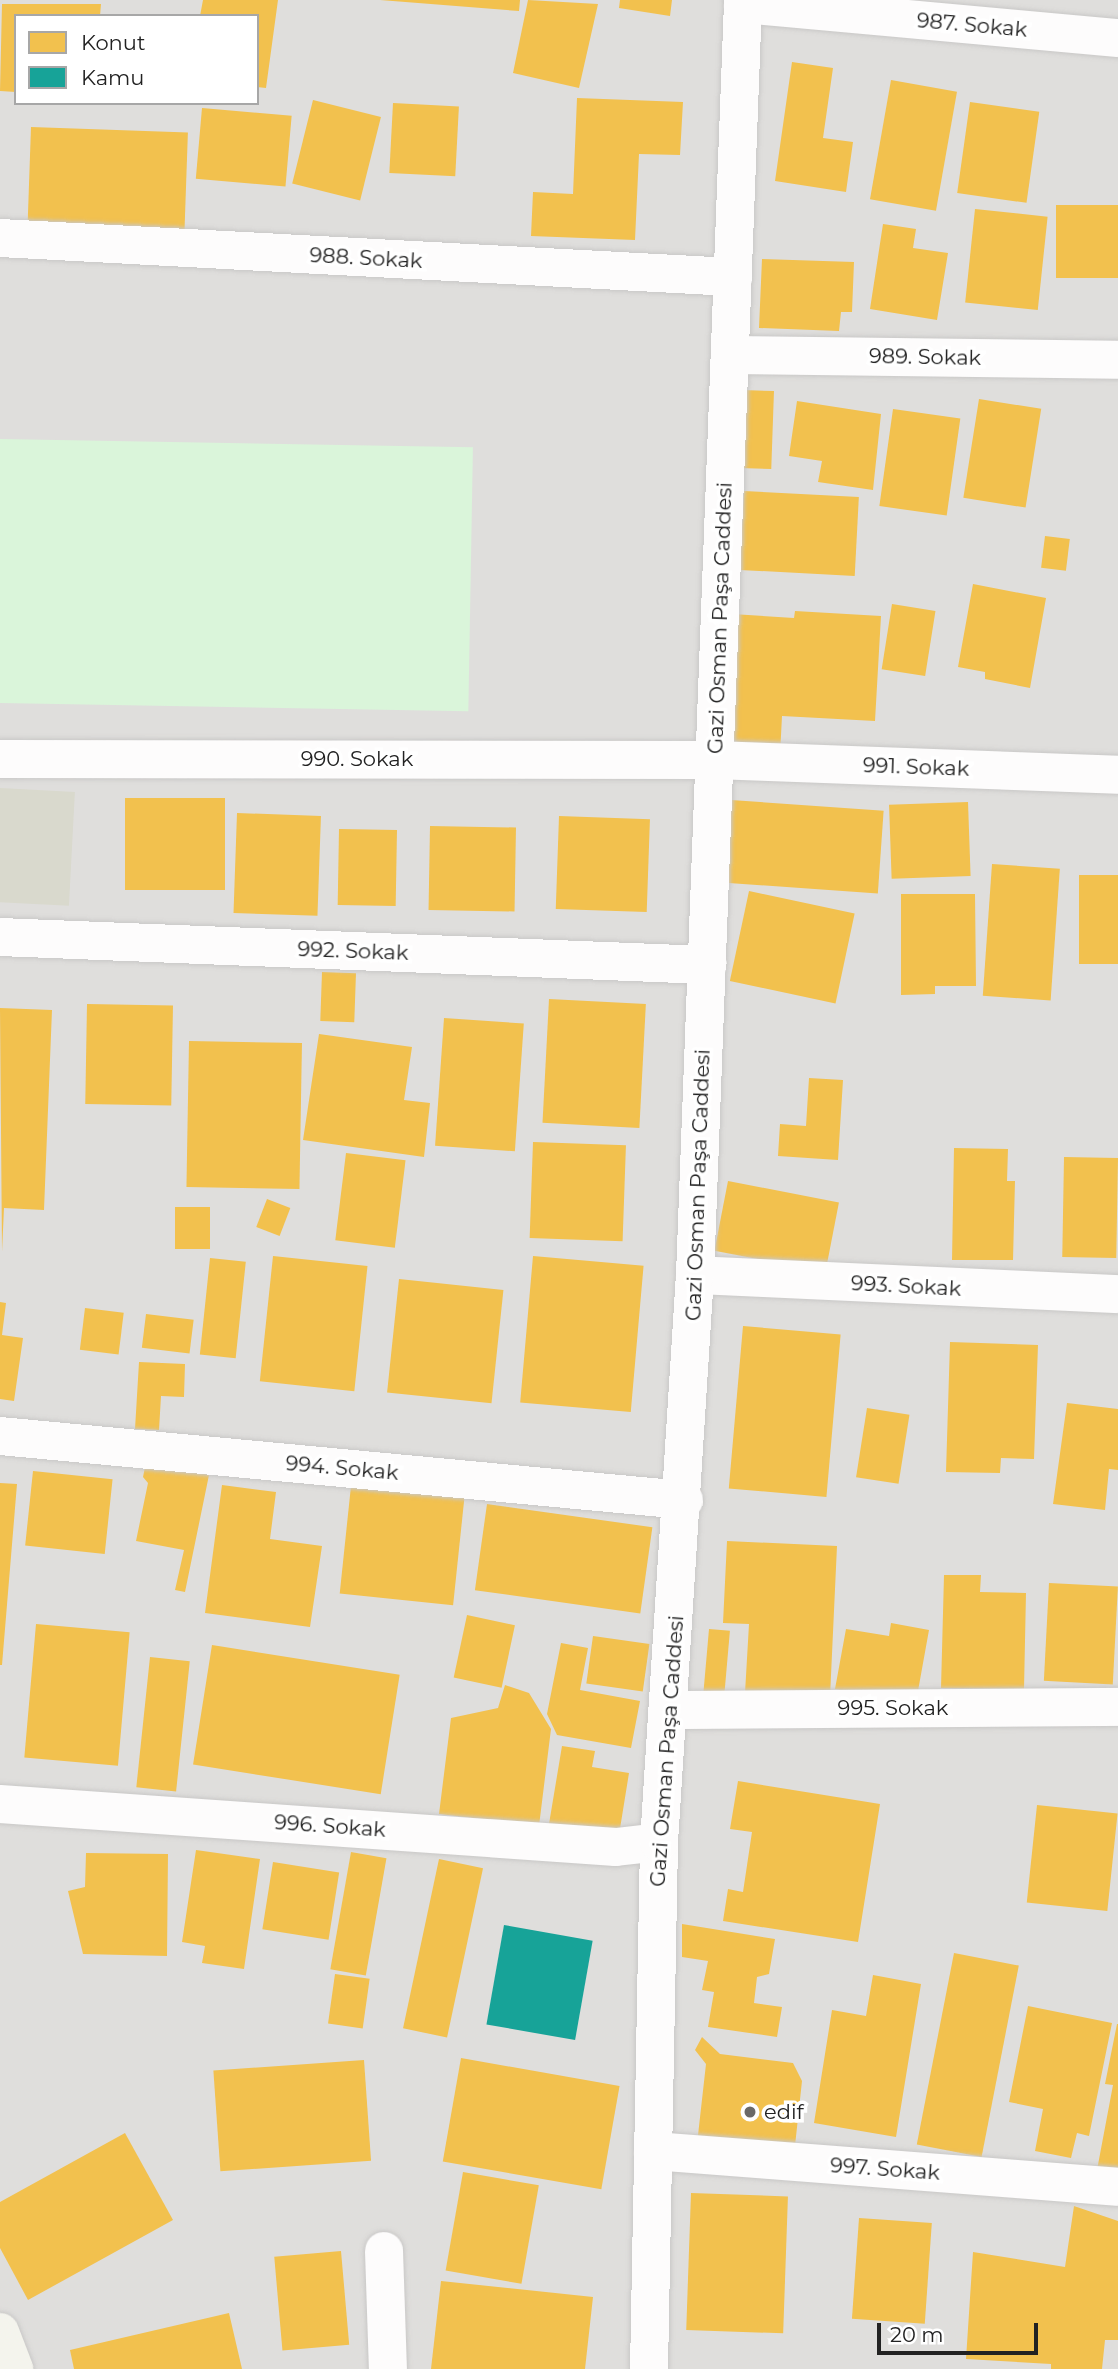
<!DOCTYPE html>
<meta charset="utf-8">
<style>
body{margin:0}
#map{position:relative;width:1118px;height:2369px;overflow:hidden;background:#f0eeeb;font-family:Montserrat,sans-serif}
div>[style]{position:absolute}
.residential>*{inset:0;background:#dfdedc}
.construction>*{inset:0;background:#d9d9cd;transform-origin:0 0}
.park>*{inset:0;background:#daf5da;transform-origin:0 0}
.homes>*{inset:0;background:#f2c14e;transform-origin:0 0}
.public>*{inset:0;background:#17a398;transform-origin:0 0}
.roads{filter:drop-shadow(0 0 2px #c9c8c7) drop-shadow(0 0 2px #c9c8c7)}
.street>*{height:38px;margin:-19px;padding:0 19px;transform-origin:19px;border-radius:19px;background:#fdfcfc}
.secondary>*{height:38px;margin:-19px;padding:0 19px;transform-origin:19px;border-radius:19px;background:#f4f4ed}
.dots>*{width:19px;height:19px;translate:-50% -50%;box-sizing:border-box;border:4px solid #fff;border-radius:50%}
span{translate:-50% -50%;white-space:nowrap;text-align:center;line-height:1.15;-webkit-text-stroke:7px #fff;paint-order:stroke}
.street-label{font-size:21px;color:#222}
.poi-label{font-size:21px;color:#222}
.left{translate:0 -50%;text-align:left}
.legend{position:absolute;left:14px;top:14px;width:245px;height:91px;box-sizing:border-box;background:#fff;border:2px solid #a7a7a7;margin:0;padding:9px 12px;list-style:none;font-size:21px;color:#222}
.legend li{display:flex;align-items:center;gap:14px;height:35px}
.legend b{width:35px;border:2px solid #a7a7a7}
.scale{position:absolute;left:877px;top:2323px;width:161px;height:32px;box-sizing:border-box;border:4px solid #222;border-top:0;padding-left:9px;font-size:21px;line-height:24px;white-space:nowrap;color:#222;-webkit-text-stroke:5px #fff;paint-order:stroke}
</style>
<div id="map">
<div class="residential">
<i style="clip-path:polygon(evenodd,0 0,1118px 0,1118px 2369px,0 2369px,0 0,16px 16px,257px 16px,257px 103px,16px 103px,16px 16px)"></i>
</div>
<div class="construction">
<i style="left:0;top:788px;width:75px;height:114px;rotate:3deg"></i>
</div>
<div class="park">
<i style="left:0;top:439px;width:473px;height:264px;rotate:1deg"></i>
</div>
<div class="homes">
<i style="clip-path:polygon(203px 0,278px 0,266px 88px,257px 87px,257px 16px,200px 16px)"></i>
<i style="clip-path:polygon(380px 0,520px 0,519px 11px)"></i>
<i style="clip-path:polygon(528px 0,598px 4px,579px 88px,513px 73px)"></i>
<i style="clip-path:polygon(620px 0,672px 0,670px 16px,619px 8px)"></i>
<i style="clip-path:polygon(2px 4px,101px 4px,100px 16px,16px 16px,16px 92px,0 91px)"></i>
<i style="clip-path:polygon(792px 62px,833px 68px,823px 138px,853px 142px,846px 192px,775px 181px)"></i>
<i style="left:891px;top:80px;width:67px;height:121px;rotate:10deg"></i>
<i style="clip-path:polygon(577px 98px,683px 102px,680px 155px,639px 154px,635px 240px,531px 236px,533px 192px,573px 194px)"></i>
<i style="left:313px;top:100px;width:70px;height:86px;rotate:14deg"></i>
<i style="left:970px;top:102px;width:70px;height:92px;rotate:8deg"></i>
<i style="left:393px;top:103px;width:66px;height:70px;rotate:3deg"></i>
<i style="left:202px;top:108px;width:90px;height:71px;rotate:5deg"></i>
<i style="left:31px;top:127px;width:157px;height:107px;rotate:2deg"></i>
<i style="left:1118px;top:205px;width:73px;height:62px;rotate:90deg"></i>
<i style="left:975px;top:209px;width:73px;height:94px;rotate:6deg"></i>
<i style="clip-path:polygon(883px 224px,916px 229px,913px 248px,948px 253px,937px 320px,870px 309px)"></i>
<i style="clip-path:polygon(762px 259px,854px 262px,852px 312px,841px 312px,839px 331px,759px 328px)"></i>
<i style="left:742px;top:390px;width:32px;height:78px;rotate:2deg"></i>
<i style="left:979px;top:399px;width:63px;height:100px;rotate:9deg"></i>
<i style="clip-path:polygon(797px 401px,881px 414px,873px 490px,818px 482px,822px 461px,789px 456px)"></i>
<i style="left:893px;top:409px;width:68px;height:98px;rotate:8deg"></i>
<i style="left:744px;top:491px;width:115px;height:79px;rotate:3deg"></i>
<i style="left:1045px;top:536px;width:25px;height:32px;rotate:7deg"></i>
<i style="clip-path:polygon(973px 584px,1046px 598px,1030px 688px,985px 679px,985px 672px,958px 667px)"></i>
<i style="left:892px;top:604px;width:44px;height:66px;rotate:9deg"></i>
<i style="clip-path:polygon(795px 611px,881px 616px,875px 721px,782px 716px,780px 755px,725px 752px,732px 614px,794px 618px)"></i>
<i style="left:125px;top:798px;width:100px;height:92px"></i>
<i style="left:731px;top:800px;width:153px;height:83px;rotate:4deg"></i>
<i style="left:968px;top:802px;width:74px;height:79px;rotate:88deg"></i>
<i style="left:237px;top:813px;width:84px;height:100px;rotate:2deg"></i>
<i style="left:559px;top:816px;width:91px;height:93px;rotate:2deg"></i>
<i style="left:430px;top:826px;width:86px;height:84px;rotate:1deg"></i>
<i style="left:339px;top:829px;width:58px;height:76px;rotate:1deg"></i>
<i style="left:992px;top:864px;width:68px;height:132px;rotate:4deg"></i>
<i style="left:1079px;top:875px;width:39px;height:89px"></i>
<i style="left:749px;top:891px;width:108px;height:92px;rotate:12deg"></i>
<i style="clip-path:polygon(901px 894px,975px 894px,976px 986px,935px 986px,935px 994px,901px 995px)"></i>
<i style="left:322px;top:972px;width:34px;height:49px;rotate:2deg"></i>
<i style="left:549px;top:999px;width:97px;height:124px;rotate:3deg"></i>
<i style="left:87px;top:1004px;width:86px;height:100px;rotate:1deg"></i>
<i style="clip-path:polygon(0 1008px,52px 1010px,44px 1210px,4px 1208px,2px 1252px)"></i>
<i style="left:444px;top:1018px;width:80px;height:128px;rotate:4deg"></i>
<i style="clip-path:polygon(319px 1034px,412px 1047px,404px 1100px,430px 1103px,424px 1157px,303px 1140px)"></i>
<i style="left:189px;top:1041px;width:113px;height:146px;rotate:1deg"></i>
<i style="clip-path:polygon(809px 1078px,843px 1080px,838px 1160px,778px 1156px,780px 1124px,806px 1126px)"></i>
<i style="left:533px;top:1142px;width:93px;height:96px;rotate:2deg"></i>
<i style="clip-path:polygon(954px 1148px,1008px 1149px,1007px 1181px,1015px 1181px,1013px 1260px,952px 1260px)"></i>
<i style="left:346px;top:1153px;width:60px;height:88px;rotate:7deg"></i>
<i style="left:1064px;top:1157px;width:54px;height:100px;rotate:1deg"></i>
<i style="left:728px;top:1181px;width:113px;height:71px;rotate:11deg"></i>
<i style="left:267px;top:1199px;width:25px;height:30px;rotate:21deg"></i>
<i style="left:175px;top:1207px;width:35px;height:42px"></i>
<i style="left:273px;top:1256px;width:95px;height:126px;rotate:6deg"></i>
<i style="left:533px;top:1256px;width:111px;height:147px;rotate:5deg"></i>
<i style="left:210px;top:1258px;width:36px;height:97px;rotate:6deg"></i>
<i style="left:399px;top:1279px;width:105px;height:114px;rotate:6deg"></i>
<i style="clip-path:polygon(0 1302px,6px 1303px,2px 1335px,23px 1338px,14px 1401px,0 1399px)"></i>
<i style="left:85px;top:1308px;width:39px;height:42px;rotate:7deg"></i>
<i style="left:146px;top:1314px;width:48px;height:34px;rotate:7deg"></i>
<i style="left:743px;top:1326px;width:98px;height:163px;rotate:5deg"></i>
<i style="clip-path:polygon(950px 1342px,1038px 1345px,1034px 1459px,1001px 1458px,1000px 1473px,946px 1472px)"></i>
<i style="clip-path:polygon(139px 1362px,185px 1364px,184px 1397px,161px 1396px,159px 1430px,135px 1429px)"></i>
<i style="clip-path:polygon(1067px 1403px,1118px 1409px,1118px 1470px,1109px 1469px,1105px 1510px,1053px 1504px)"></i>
<i style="left:867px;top:1408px;width:43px;height:70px;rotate:9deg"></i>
<i style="clip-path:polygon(146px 1462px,209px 1475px,185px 1592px,175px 1590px,184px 1550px,136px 1541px,148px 1483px,143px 1477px)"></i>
<i style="left:33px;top:1471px;width:80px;height:75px;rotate:6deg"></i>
<i style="clip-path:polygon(0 1483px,17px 1484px,2px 1665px,0 1665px)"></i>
<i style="clip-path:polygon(222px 1485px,276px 1492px,270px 1539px,322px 1546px,310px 1627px,205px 1613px)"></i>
<i style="left:351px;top:1486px;width:114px;height:108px;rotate:6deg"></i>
<i style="left:487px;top:1504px;width:167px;height:87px;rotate:8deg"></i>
<i style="clip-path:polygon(727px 1541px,837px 1546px,830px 1697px,745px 1693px,749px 1624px,723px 1623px)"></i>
<i style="clip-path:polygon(944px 1575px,981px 1575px,980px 1592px,1026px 1593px,1024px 1689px,941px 1688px)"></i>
<i style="left:1049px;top:1583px;width:69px;height:98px;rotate:3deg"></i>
<i style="left:467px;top:1615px;width:49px;height:64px;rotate:12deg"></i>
<i style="clip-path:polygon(891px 1623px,929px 1630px,916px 1702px,835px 1689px,846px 1629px,889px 1636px)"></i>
<i style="left:36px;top:1624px;width:94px;height:134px;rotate:5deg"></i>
<i style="left:709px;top:1629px;width:21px;height:66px;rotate:5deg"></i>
<i style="left:593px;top:1636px;width:57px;height:48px;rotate:8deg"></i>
<i style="clip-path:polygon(561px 1643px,588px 1648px,580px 1690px,640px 1701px,631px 1748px,557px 1735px,547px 1714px)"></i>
<i style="left:212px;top:1645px;width:190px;height:121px;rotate:9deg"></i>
<i style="left:150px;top:1657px;width:40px;height:131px;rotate:6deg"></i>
<i style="clip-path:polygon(505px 1685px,529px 1693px,551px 1729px,539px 1826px,439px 1814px,451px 1718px,498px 1708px)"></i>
<i style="clip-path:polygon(562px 1746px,595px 1751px,592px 1767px,629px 1773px,618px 1841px,548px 1830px)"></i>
<i style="clip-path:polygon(738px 1781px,880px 1804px,858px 1942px,723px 1921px,728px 1889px,743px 1892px,752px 1832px,730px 1829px)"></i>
<i style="left:1037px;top:1805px;width:81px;height:98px;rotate:6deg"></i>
<i style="clip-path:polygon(196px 1850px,260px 1859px,244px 1969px,202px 1963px,205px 1946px,182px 1942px)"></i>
<i style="left:351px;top:1852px;width:36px;height:119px;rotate:10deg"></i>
<i style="clip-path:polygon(86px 1853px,168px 1854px,167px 1956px,83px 1954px,68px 1891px,85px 1887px)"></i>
<i style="left:439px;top:1859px;width:45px;height:173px;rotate:12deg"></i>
<i style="left:273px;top:1862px;width:67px;height:68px;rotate:9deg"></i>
<i style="clip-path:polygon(682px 1924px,775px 1939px,769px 1974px,757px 1977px,754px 2003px,782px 2007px,777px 2037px,708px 2027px,714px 1992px,702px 1990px,708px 1961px,682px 1957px)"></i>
<i style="left:954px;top:1953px;width:66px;height:195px;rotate:11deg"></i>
<i style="left:335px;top:1974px;width:35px;height:50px;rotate:8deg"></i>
<i style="clip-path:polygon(873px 1975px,921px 1984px,896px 2137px,814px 2123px,832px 2010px,866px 2016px)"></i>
<i style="clip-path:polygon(1028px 2006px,1112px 2023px,1089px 2136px,1077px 2133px,1071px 2158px,1035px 2151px,1043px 2109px,1009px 2102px)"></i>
<i style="clip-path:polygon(1117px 2024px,1118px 2024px,1118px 2174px,1097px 2170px,1113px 2085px,1105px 2084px)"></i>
<i style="clip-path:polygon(702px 2037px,720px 2054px,793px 2063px,802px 2081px,794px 2155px,697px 2144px,706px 2064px,695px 2050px)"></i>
<i style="left:461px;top:2058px;width:161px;height:105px;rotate:10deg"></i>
<i style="left:364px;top:2060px;width:101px;height:151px;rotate:86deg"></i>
<i style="clip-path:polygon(125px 2133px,173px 2220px,28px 2300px,0 2248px,0 2202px)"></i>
<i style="left:463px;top:2172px;width:77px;height:100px;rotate:10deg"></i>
<i style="left:691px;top:2193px;width:97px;height:137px;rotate:2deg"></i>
<i style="clip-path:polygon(1074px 2206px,1118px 2221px,1118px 2340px,1105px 2340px,1102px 2369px,1051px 2369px,1051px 2364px,966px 2359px,973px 2252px,1065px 2267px)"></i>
<i style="left:859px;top:2218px;width:73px;height:101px;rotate:4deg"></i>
<i style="left:341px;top:2251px;width:94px;height:67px;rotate:85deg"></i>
<i style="clip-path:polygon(441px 2281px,593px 2297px,585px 2369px,431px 2369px)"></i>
<i style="clip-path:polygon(229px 2313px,242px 2369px,74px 2369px,70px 2350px)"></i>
</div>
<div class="public">
<i style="left:504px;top:1925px;width:90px;height:101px;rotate:10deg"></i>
</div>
<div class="roads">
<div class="street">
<i style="left:743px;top:4px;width:377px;rotate:5.2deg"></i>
<i style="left:0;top:238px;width:734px;rotate:3.05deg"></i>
<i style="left:732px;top:355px;width:386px;rotate:0.7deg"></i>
<i style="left:0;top:759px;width:714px;rotate:0.08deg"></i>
<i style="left:714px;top:760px;width:404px;rotate:2.1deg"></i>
<i style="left:0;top:937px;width:708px;rotate:2.27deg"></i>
<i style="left:695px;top:1275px;width:423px;rotate:2.6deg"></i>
<i style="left:0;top:1436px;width:687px;rotate:5.35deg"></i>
<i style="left:668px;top:1710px;width:450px;rotate:-0.4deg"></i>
<i style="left:0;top:1804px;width:617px;rotate:3.99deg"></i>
<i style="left:616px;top:1847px;width:43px;rotate:-6.6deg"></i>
<i style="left:653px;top:2151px;width:466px;rotate:4.4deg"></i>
<i style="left:384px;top:2251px;width:118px;rotate:88.1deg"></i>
<i style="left:649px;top:2369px;width:527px;rotate:-88.91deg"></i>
<i style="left:659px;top:1842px;width:568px;rotate:-86.37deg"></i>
<i style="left:695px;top:1275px;width:1276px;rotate:-87.84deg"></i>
</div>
<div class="secondary">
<i style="left:0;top:2332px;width:40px;rotate:69deg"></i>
</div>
</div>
<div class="dots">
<i style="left:750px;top:2112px;background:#6a6968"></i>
</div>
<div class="street-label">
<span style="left:972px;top:25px;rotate:5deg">987. Sokak</span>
<span style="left:366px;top:258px;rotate:3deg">988. Sokak</span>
<span style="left:925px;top:357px;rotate:1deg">989. Sokak</span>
<span style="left:720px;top:618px;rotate:-88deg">Gazi Osman Paşa Caddesi</span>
<span style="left:357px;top:759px">990. Sokak</span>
<span style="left:916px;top:767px;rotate:2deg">991. Sokak</span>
<span style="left:353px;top:951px;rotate:2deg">992. Sokak</span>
<span style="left:698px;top:1185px;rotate:-88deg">Gazi Osman Paşa Caddesi</span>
<span style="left:906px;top:1286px;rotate:3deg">993. Sokak</span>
<span style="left:342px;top:1468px;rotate:5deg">994. Sokak</span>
<span style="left:893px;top:1708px">995. Sokak</span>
<span style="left:667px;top:1751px;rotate:-86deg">Gazi Osman Paşa Caddesi</span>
<span style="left:330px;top:1826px;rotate:4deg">996. Sokak</span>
<span style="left:885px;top:2169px;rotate:4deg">997. Sokak</span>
</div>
<div class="poi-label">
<span class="left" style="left:764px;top:2112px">edif</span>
</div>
<ul class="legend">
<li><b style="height:19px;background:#f2c14e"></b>Konut</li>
<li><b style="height:19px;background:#17a398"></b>Kamu</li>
</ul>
<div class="scale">20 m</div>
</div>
